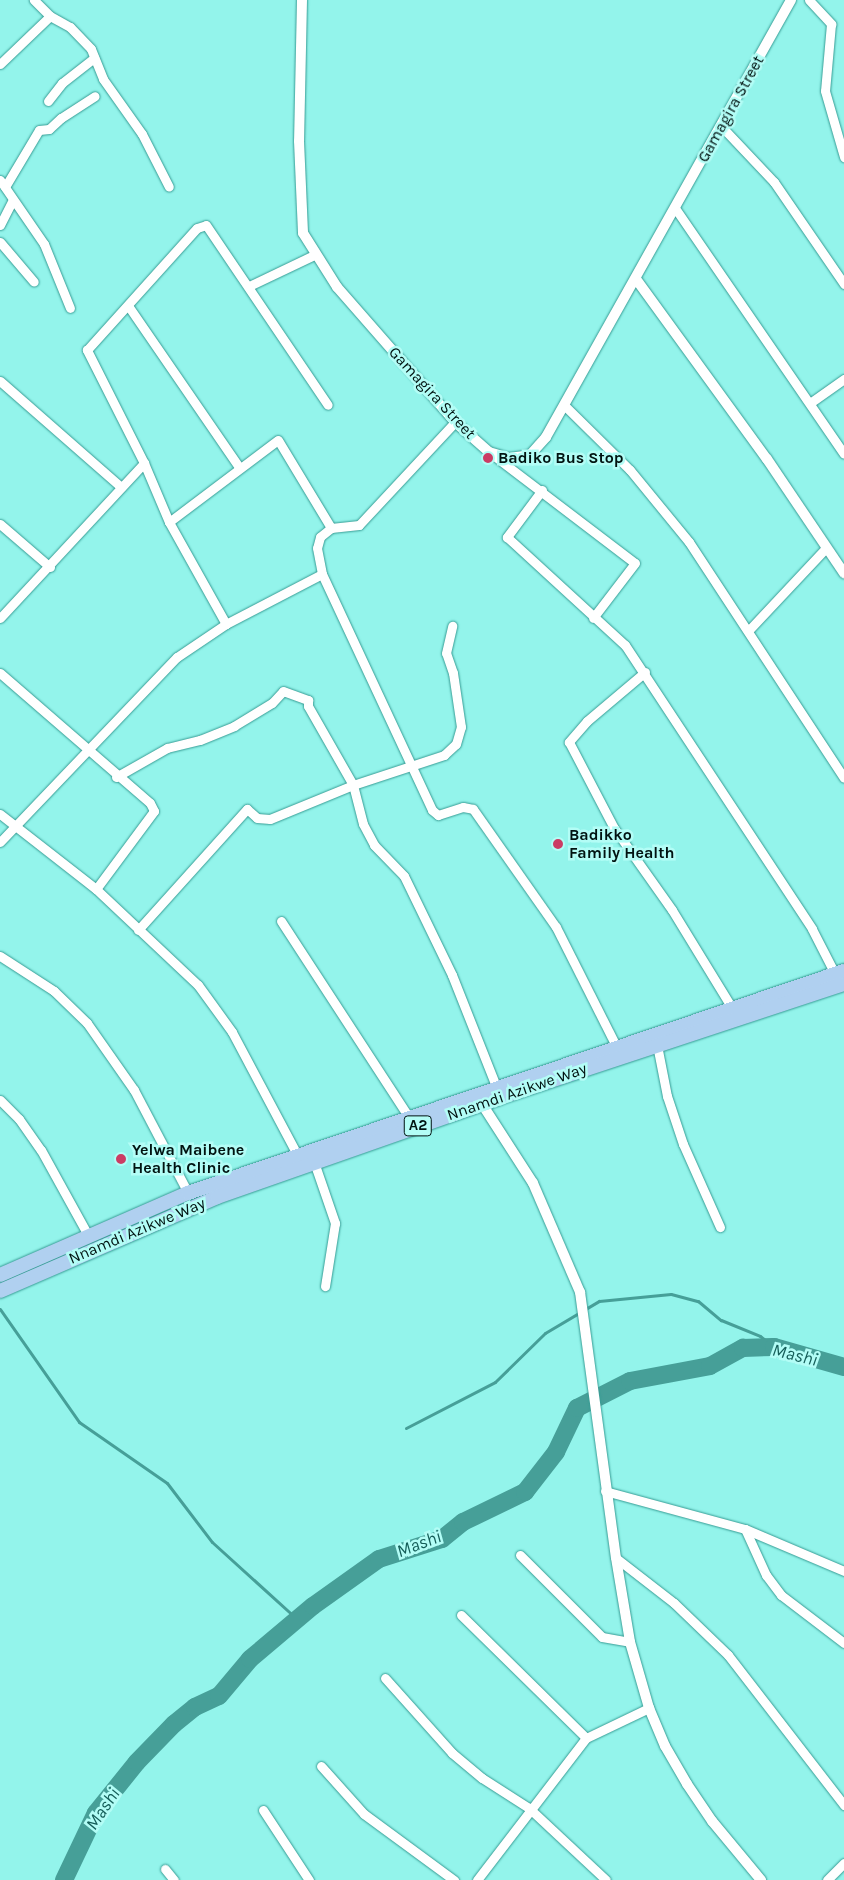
<!DOCTYPE html>
<style>
body{margin:0}
#map{position:relative;width:844px;height:1880px;overflow:hidden;background:#93f4eb;font-family:Karla,sans-serif}
div>[style]{position:absolute}
.stream>*{height:3px;margin:-1.5px;padding:0 1.5px;transform-origin:1.5px;border-radius:1.5px;background:#469f98}
.river>*{height:18px;margin:-9px;padding:0 9px;transform-origin:9px;border-radius:9px;background:#469f98}
.roads{filter:drop-shadow(0 0 1px #379c94) drop-shadow(0 0 1px #379c94)}
.minor>*{height:9px;margin:-4.5px;padding:0 4.5px;transform-origin:4.5px;border-radius:4.5px;background:#fff}
.tertiary>*{height:10px;margin:-5px;padding:0 5px;transform-origin:5px;border-radius:5px;background:#fff}
.trunk>*{height:14px;margin:-7px;padding:0 7px;transform-origin:7px;border-radius:7px;background:#b0d0f0}
.dots>*{width:14px;height:14px;translate:-50% -50%;box-sizing:border-box;border:2px solid #b3fdf6;border-radius:50%}
span{translate:-50% -50%;white-space:nowrap;text-align:center;line-height:1.15;-webkit-text-stroke:5px #b3fdf6;paint-order:stroke}
.shield-label span{padding:1px 4px;background:#b3fdf6;border:1px solid;border-radius:4px;-webkit-text-stroke-width:0}
.shield-label{font-size:15px;color:#011311;font-weight:700}
.street-label{font-size:16px;color:#011311}
.poi-label{font-size:16px;color:#011311;font-weight:700}
.left{translate:0 -50%;text-align:left}
.water-label{font-size:18px;color:#155e59;font-style:italic}
</style>
<div id="map">
<div class="stream">
<i style="left:0;top:1309px;width:138px;rotate:55deg"></i>
<i style="left:79px;top:1422px;width:107px;rotate:34.7deg"></i>
<i style="left:167px;top:1483px;width:74px;rotate:52.7deg"></i>
<i style="left:212px;top:1542px;width:115px;rotate:42.2deg"></i>
<i style="left:406px;top:1428px;width:100px;rotate:-27.3deg"></i>
<i style="left:495px;top:1382px;width:70px;rotate:-44.4deg"></i>
<i style="left:545px;top:1333px;width:63px;rotate:-30.7deg"></i>
<i style="left:599px;top:1301px;width:72px;rotate:-5.6deg"></i>
<i style="left:671px;top:1294px;width:28px;rotate:15deg"></i>
<i style="left:698px;top:1301px;width:30px;rotate:40deg"></i>
<i style="left:721px;top:1320px;width:42px;rotate:22.3deg"></i>
<i style="left:760px;top:1336px;width:18px;rotate:38deg"></i>
</div>
<div class="river">
<i style="left:64px;top:1880px;width:74px;rotate:-64.5deg"></i>
<i style="left:96px;top:1813px;width:65px;rotate:-51.2deg"></i>
<i style="left:137px;top:1762px;width:53px;rotate:-45.8deg"></i>
<i style="left:174px;top:1724px;width:27px;rotate:-39deg"></i>
<i style="left:195px;top:1707px;width:26px;rotate:-25deg"></i>
<i style="left:219px;top:1696px;width:48px;rotate:-50deg"></i>
<i style="left:250px;top:1659px;width:82px;rotate:-40.1deg"></i>
<i style="left:313px;top:1606px;width:81px;rotate:-35.5deg"></i>
<i style="left:379px;top:1559px;width:66px;rotate:-17.6deg"></i>
<i style="left:442px;top:1539px;width:27px;rotate:-39deg"></i>
<i style="left:463px;top:1522px;width:69px;rotate:-25.8deg"></i>
<i style="left:525px;top:1492px;width:51px;rotate:-52.2deg"></i>
<i style="left:556px;top:1452px;width:49px;rotate:-64.5deg"></i>
<i style="left:577px;top:1408px;width:59px;rotate:-27deg"></i>
<i style="left:630px;top:1381px;width:81px;rotate:-10.6deg"></i>
<i style="left:710px;top:1366px;width:38px;rotate:-29deg"></i>
<i style="left:743px;top:1348px;width:31px;rotate:-2deg"></i>
<i style="left:774px;top:1347px;width:73px;rotate:15.9deg"></i>
</div>
<div class="roads">
<div class="minor">
<i style="left:809px;top:0;width:33px;rotate:47deg"></i>
<i style="left:831px;top:24px;width:67px;rotate:95.1deg"></i>
<i style="left:825px;top:91px;width:69px;rotate:73.9deg"></i>
<i style="left:50px;top:16px;width:23px;rotate:29deg"></i>
<i style="left:70px;top:27px;width:30px;rotate:46deg"></i>
<i style="left:91px;top:49px;width:32px;rotate:68deg"></i>
<i style="left:103px;top:79px;width:67px;rotate:54.7deg"></i>
<i style="left:142px;top:134px;width:59px;rotate:63deg"></i>
<i style="left:0;top:64px;width:69px;rotate:-43.8deg"></i>
<i style="left:50px;top:16px;width:23px;rotate:-135deg"></i>
<i style="left:48px;top:101px;width:23px;rotate:-52deg"></i>
<i style="left:62px;top:83px;width:41px;rotate:-38deg"></i>
<i style="left:722px;top:127px;width:76px;rotate:46.6deg"></i>
<i style="left:774px;top:182px;width:124px;rotate:55.5deg"></i>
<i style="left:0;top:180px;width:78px;rotate:55.5deg"></i>
<i style="left:44px;top:244px;width:69px;rotate:67.9deg"></i>
<i style="left:5px;top:187px;width:66px;rotate:-59.2deg"></i>
<i style="left:39px;top:130px;width:10px;rotate:-6deg"></i>
<i style="left:49px;top:129px;width:16px;rotate:-43deg"></i>
<i style="left:61px;top:118px;width:40px;rotate:-32.9deg"></i>
<i style="left:675px;top:208px;width:298px;rotate:55.5deg"></i>
<i style="left:0;top:225px;width:28px;rotate:-63deg"></i>
<i style="left:0;top:242px;width:52px;rotate:49.6deg"></i>
<i style="left:249px;top:286px;width:72px;rotate:-25.5deg"></i>
<i style="left:129px;top:307px;width:194px;rotate:55.5deg"></i>
<i style="left:0;top:381px;width:161px;rotate:41.2deg"></i>
<i style="left:810px;top:403px;width:42px;rotate:-35.2deg"></i>
<i style="left:565px;top:406px;width:91px;rotate:44.6deg"></i>
<i style="left:630px;top:470px;width:93px;rotate:50.7deg"></i>
<i style="left:689px;top:542px;width:282px;rotate:56.7deg"></i>
<i style="left:493px;top:455px;width:178px;rotate:37.3deg"></i>
<i style="left:635px;top:563px;width:69px;rotate:127.4deg"></i>
<i style="left:542px;top:490px;width:59px;rotate:126.7deg"></i>
<i style="left:507px;top:537px;width:160px;rotate:42.5deg"></i>
<i style="left:625px;top:645px;width:340px;rotate:56.6deg"></i>
<i style="left:812px;top:929px;width:51px;rotate:62.9deg"></i>
<i style="left:169px;top:522px;width:136px;rotate:-37deg"></i>
<i style="left:278px;top:440px;width:103px;rotate:58.9deg"></i>
<i style="left:331px;top:528px;width:28px;rotate:-6deg"></i>
<i style="left:359px;top:525px;width:141px;rotate:-47deg"></i>
<i style="left:0;top:524px;width:66px;rotate:40.7deg"></i>
<i style="left:331px;top:528px;width:14px;rotate:141deg"></i>
<i style="left:320px;top:537px;width:11px;rotate:105deg"></i>
<i style="left:317px;top:548px;width:26px;rotate:79deg"></i>
<i style="left:322px;top:574px;width:260px;rotate:65deg"></i>
<i style="left:432px;top:810px;width:8px;rotate:40deg"></i>
<i style="left:438px;top:815px;width:26px;rotate:-18deg"></i>
<i style="left:463px;top:807px;width:10px;rotate:11deg"></i>
<i style="left:473px;top:809px;width:144px;rotate:54.9deg"></i>
<i style="left:556px;top:927px;width:133px;rotate:63.2deg"></i>
<i style="left:0;top:618px;width:212px;rotate:-47.1deg"></i>
<i style="left:226px;top:624px;width:117px;rotate:-119.2deg"></i>
<i style="left:169px;top:522px;width:64px;rotate:-113deg"></i>
<i style="left:144px;top:463px;width:127px;rotate:-116.8deg"></i>
<i style="left:87px;top:350px;width:164px;rotate:-48deg"></i>
<i style="left:197px;top:228px;width:9px;rotate:-18deg"></i>
<i style="left:206px;top:225px;width:217px;rotate:55.9deg"></i>
<i style="left:748px;top:631px;width:114px;rotate:-46.8deg"></i>
<i style="left:645px;top:672px;width:76px;rotate:139.8deg"></i>
<i style="left:587px;top:721px;width:28px;rotate:131deg"></i>
<i style="left:569px;top:742px;width:97px;rotate:62.4deg"></i>
<i style="left:614px;top:828px;width:100px;rotate:54.7deg"></i>
<i style="left:672px;top:910px;width:115px;rotate:58.5deg"></i>
<i style="left:0;top:673px;width:198px;rotate:40.9deg"></i>
<i style="left:150px;top:803px;width:9px;rotate:63deg"></i>
<i style="left:154px;top:811px;width:97px;rotate:126.6deg"></i>
<i style="left:116px;top:777px;width:59px;rotate:-29.6deg"></i>
<i style="left:167px;top:748px;width:34px;rotate:-14deg"></i>
<i style="left:200px;top:740px;width:37px;rotate:-22deg"></i>
<i style="left:234px;top:726px;width:44px;rotate:-31.2deg"></i>
<i style="left:272px;top:703px;width:16px;rotate:-47deg"></i>
<i style="left:283px;top:691px;width:27px;rotate:20deg"></i>
<i style="left:308px;top:700px;width:6px;rotate:90deg"></i>
<i style="left:308px;top:706px;width:91px;rotate:60.3deg"></i>
<i style="left:353px;top:785px;width:40px;rotate:75.6deg"></i>
<i style="left:363px;top:824px;width:24px;rotate:62deg"></i>
<i style="left:374px;top:845px;width:43px;rotate:45.9deg"></i>
<i style="left:404px;top:876px;width:110px;rotate:64.1deg"></i>
<i style="left:452px;top:975px;width:119px;rotate:68.4deg"></i>
<i style="left:0;top:814px;width:122px;rotate:38deg"></i>
<i style="left:96px;top:889px;width:140px;rotate:43.3deg"></i>
<i style="left:198px;top:985px;width:58px;rotate:54.1deg"></i>
<i style="left:232px;top:1032px;width:138px;rotate:62deg"></i>
<i style="left:0;top:842px;width:256px;rotate:-46.3deg"></i>
<i style="left:177px;top:657px;width:59px;rotate:-34deg"></i>
<i style="left:226px;top:624px;width:108px;rotate:-27.5deg"></i>
<i style="left:281px;top:921px;width:233px;rotate:56.9deg"></i>
<i style="left:138px;top:930px;width:163px;rotate:-48deg"></i>
<i style="left:247px;top:809px;width:13px;rotate:42deg"></i>
<i style="left:257px;top:818px;width:13px;rotate:4deg"></i>
<i style="left:270px;top:819px;width:90px;rotate:-22.3deg"></i>
<i style="left:353px;top:785px;width:96px;rotate:-18.2deg"></i>
<i style="left:444px;top:755px;width:16px;rotate:-43deg"></i>
<i style="left:456px;top:744px;width:18px;rotate:-74deg"></i>
<i style="left:461px;top:727px;width:55px;rotate:-98.4deg"></i>
<i style="left:453px;top:673px;width:21px;rotate:-109deg"></i>
<i style="left:446px;top:653px;width:28px;rotate:-77deg"></i>
<i style="left:0;top:956px;width:64px;rotate:32.9deg"></i>
<i style="left:54px;top:991px;width:46px;rotate:44.1deg"></i>
<i style="left:87px;top:1023px;width:82px;rotate:55deg"></i>
<i style="left:134px;top:1090px;width:116px;rotate:62.3deg"></i>
<i style="left:657px;top:1045px;width:52px;rotate:78.9deg"></i>
<i style="left:667px;top:1096px;width:51px;rotate:71.6deg"></i>
<i style="left:683px;top:1144px;width:91px;rotate:66deg"></i>
<i style="left:0;top:1100px;width:27px;rotate:45deg"></i>
<i style="left:19px;top:1119px;width:38px;rotate:55deg"></i>
<i style="left:41px;top:1150px;width:97px;rotate:61.1deg"></i>
<i style="left:314px;top:1162px;width:65px;rotate:71deg"></i>
<i style="left:335px;top:1223px;width:64px;rotate:99deg"></i>
<i style="left:605px;top:1491px;width:145px;rotate:15.2deg"></i>
<i style="left:745px;top:1529px;width:108px;rotate:23deg"></i>
<i style="left:745px;top:1529px;width:51px;rotate:65.5deg"></i>
<i style="left:766px;top:1575px;width:25px;rotate:53deg"></i>
<i style="left:781px;top:1595px;width:79px;rotate:37.3deg"></i>
<i style="left:520px;top:1555px;width:116px;rotate:45deg"></i>
<i style="left:602px;top:1637px;width:28px;rotate:10deg"></i>
<i style="left:616px;top:1558px;width:73px;rotate:37.8deg"></i>
<i style="left:674px;top:1603px;width:75px;rotate:43.9deg"></i>
<i style="left:728px;top:1655px;width:190px;rotate:52.3deg"></i>
<i style="left:461px;top:1615px;width:175px;rotate:44.5deg"></i>
<i style="left:385px;top:1678px;width:101px;rotate:48.2deg"></i>
<i style="left:452px;top:1753px;width:39px;rotate:40deg"></i>
<i style="left:482px;top:1778px;width:56px;rotate:32.6deg"></i>
<i style="left:529px;top:1808px;width:105px;rotate:43.1deg"></i>
<i style="left:321px;top:1766px;width:64px;rotate:48.1deg"></i>
<i style="left:364px;top:1814px;width:112px;rotate:36.3deg"></i>
<i style="left:263px;top:1810px;width:84px;rotate:56.7deg"></i>
<i style="left:165px;top:1869px;width:14px;rotate:51deg"></i>
<i style="left:477px;top:1880px;width:179px;rotate:-52.5deg"></i>
<i style="left:586px;top:1738px;width:70px;rotate:-25.5deg"></i>
<i style="left:827px;top:1880px;width:24px;rotate:-45deg"></i>
</div>
<div class="tertiary">
<i style="left:302px;top:0;width:141px;rotate:91.2deg"></i>
<i style="left:299px;top:141px;width:92px;rotate:87.5deg"></i>
<i style="left:303px;top:233px;width:64px;rotate:57.8deg"></i>
<i style="left:337px;top:287px;width:179px;rotate:48.8deg"></i>
<i style="left:455px;top:422px;width:45px;rotate:41.4deg"></i>
<i style="left:489px;top:452px;width:21px;rotate:17deg"></i>
<i style="left:509px;top:458px;width:21px;rotate:-8deg"></i>
<i style="left:530px;top:455px;width:24px;rotate:-48deg"></i>
<i style="left:546px;top:437px;width:501px;rotate:-60.72deg"></i>
<i style="left:636px;top:279px;width:223px;rotate:54deg"></i>
<i style="left:767px;top:459px;width:138px;rotate:56deg"></i>
<i style="left:482px;top:1104px;width:94px;rotate:57.2deg"></i>
<i style="left:533px;top:1183px;width:119px;rotate:66.7deg"></i>
<i style="left:580px;top:1292px;width:268px;rotate:82.3deg"></i>
<i style="left:616px;top:1558px;width:85px;rotate:80.5deg"></i>
<i style="left:630px;top:1642px;width:69px;rotate:73.9deg"></i>
<i style="left:649px;top:1708px;width:41px;rotate:67.2deg"></i>
<i style="left:665px;top:1746px;width:44px;rotate:59.9deg"></i>
<i style="left:687px;top:1784px;width:45px;rotate:56deg"></i>
<i style="left:712px;top:1821px;width:77px;rotate:50.3deg"></i>
</div>
<div class="trunk">
<i style="left:0;top:1275px;width:205px;rotate:-23.6deg"></i>
<i style="left:188px;top:1193px;width:693px;rotate:-18.7deg"></i>
<i style="left:0;top:1291px;width:236px;rotate:-23.4deg"></i>
<i style="left:217px;top:1197px;width:299px;rotate:-19.3deg"></i>
<i style="left:499px;top:1098px;width:363px;rotate:-18.3deg"></i>
</div>
</div>
<div class="dots">
<i style="left:488px;top:458px;background:#cb3c64"></i>
<i style="left:558px;top:844px;background:#cb3c64"></i>
<i style="left:121px;top:1159px;background:#cb3c64"></i>
</div>
<div class="shield-label">
<span style="left:418px;top:1126px">A2</span>
</div>
<div class="street-label">
<span style="left:731px;top:109px;rotate:-61deg">Gamagira Street</span>
<span style="left:432px;top:393px;rotate:47deg">Gamagira Street</span>
<span style="left:517px;top:1092px;rotate:-19deg">Nnamdi Azikwe Way</span>
<span style="left:137px;top:1231px;rotate:-23deg">Nnamdi Azikwe Way</span>
</div>
<div class="poi-label">
<span class="left" style="left:498px;top:458px">Badiko Bus Stop</span>
<span class="left" style="left:569px;top:844px">Badikko<br>Family Health</span>
<span class="left" style="left:132px;top:1159px">Yelwa Maibene<br>Health Clinic</span>
</div>
<div class="water-label">
<span style="left:795px;top:1355px;rotate:14deg">Mashi</span>
<span style="left:419px;top:1544px;rotate:-21deg">Mashi</span>
<span style="left:103px;top:1809px;rotate:-56deg">Mashi</span>
</div>
</div>
